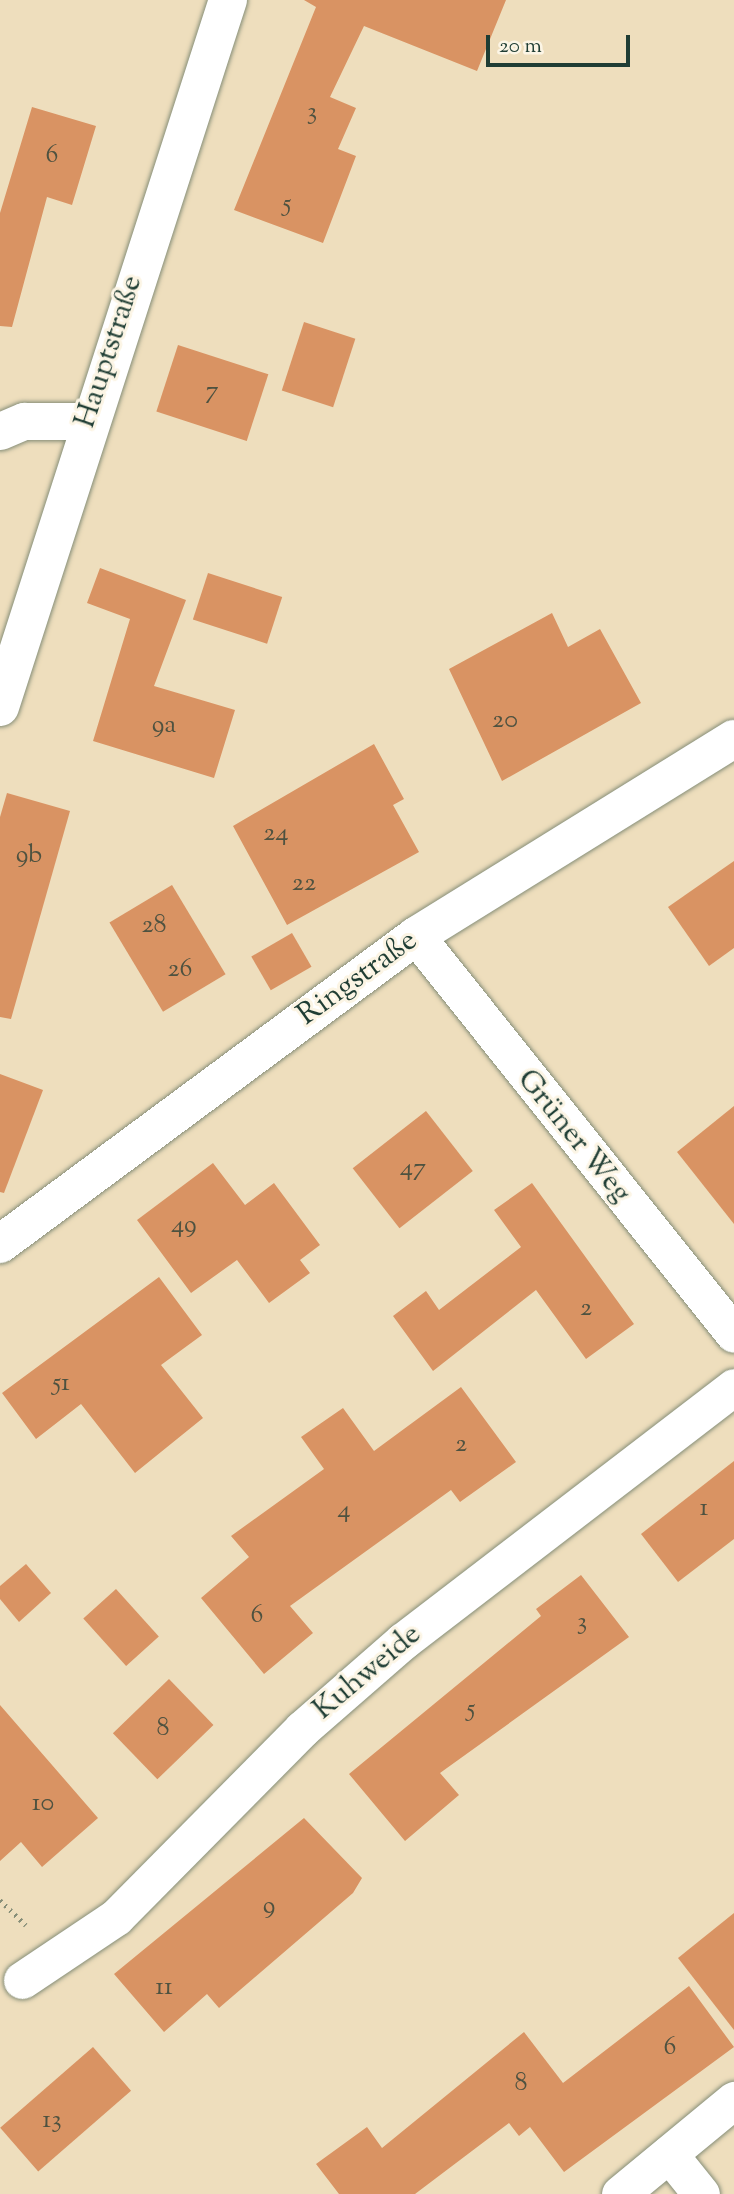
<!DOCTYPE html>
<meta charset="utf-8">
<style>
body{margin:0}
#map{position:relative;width:734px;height:2194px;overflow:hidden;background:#eedebd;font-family:"Sorts Mill Goudy",serif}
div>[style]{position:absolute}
.building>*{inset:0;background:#d99363;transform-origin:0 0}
.path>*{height:4.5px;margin-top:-2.25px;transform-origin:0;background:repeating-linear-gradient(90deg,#868e78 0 2px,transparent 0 7px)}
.roads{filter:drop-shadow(0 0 2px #868e78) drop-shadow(0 0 2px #868e78)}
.street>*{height:37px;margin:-18.5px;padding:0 18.5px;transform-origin:18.5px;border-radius:18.5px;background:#fff}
.secondary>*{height:38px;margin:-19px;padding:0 19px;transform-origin:19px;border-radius:19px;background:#fff}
span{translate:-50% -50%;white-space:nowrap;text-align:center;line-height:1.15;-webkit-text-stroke:6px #fcf5e5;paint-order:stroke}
.number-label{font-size:26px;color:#4e5240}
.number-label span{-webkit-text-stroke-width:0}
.street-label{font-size:30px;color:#1f3d34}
.scale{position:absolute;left:486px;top:35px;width:144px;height:32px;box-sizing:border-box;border:4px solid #1f3d34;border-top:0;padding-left:9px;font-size:21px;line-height:24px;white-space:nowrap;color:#1f3d34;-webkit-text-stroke:5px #fcf5e5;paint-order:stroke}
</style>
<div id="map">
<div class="building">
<i style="clip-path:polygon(304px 0,506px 0,477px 71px,364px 26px,330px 97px,356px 108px,338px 149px,356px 156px,323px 243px,234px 210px,316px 7px)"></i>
<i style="clip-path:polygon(32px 107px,96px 126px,72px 205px,47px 197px,12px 327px,0 326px,0 213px)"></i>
<i style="left:304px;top:322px;width:54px;height:72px;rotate:18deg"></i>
<i style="left:178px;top:345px;width:95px;height:70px;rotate:18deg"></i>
<i style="clip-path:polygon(100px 568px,186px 600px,154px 686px,235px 710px,214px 778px,93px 741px,130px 619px,87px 603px)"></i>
<i style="left:208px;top:573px;width:78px;height:49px;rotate:18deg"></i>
<i style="clip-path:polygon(552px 613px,568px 647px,600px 629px,641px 703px,502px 781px,449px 669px)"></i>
<i style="clip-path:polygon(374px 744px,404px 799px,393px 805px,419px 852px,287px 925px,233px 826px)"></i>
<i style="clip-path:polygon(7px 793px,70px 811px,11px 1019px,0 1017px,0 817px)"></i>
<i style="clip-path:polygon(734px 861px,734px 948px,709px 966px,668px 907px)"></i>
<i style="left:172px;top:885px;width:104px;height:73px;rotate:59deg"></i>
<i style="left:292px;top:933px;width:39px;height:47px;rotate:60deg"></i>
<i style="clip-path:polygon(0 1074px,43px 1090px,4px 1193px,0 1192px)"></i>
<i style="clip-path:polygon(734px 1106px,734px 1224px,677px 1152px)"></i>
<i style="left:426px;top:1111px;width:76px;height:93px;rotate:52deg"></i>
<i style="clip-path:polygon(213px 1163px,245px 1205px,274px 1183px,320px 1245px,300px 1260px,310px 1273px,269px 1303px,237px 1260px,191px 1293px,137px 1220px)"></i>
<i style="clip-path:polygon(532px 1183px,634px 1324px,586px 1359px,536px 1290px,433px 1371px,393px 1316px,426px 1291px,439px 1310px,521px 1247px,494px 1210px)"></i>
<i style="clip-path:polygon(159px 1277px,202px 1335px,161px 1365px,203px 1418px,135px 1473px,81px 1404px,36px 1439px,2px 1393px)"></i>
<i style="clip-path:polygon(461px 1387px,516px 1462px,460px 1502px,451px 1490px,290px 1606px,313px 1633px,264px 1674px,201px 1598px,249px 1557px,231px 1536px,324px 1469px,301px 1437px,343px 1408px,374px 1451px)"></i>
<i style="clip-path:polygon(734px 1461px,734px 1539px,678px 1582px,641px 1534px)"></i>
<i style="clip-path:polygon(26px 1564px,51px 1593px,19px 1622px,0 1599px,0 1586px)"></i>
<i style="clip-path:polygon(581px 1575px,629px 1637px,440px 1773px,459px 1795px,405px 1841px,349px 1774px,541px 1616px,536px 1609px)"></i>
<i style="left:116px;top:1589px;width:64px;height:44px;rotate:48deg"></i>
<i style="left:169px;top:1679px;width:64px;height:78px;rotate:46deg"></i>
<i style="clip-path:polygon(0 1705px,98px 1818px,42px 1867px,21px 1842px,0 1861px)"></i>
<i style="clip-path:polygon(304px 1818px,362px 1878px,353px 1893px,219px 2008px,207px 1994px,164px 2032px,114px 1974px)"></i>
<i style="clip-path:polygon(734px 1913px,734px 2030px,678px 1958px)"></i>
<i style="clip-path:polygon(689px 1986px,734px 2047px,564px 2172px,530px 2127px,519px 2136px,509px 2123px,415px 2194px,339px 2194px,316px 2164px,367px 2127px,382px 2148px,524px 2032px,563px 2083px)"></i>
<i style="left:93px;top:2047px;width:58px;height:123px;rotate:49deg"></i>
</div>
<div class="path">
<i style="left:0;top:1900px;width:36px;rotate:44deg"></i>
</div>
<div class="roads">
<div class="street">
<i style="left:0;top:431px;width:26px;rotate:-23deg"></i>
<i style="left:24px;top:421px;width:63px"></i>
<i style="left:416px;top:936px;width:509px;rotate:51.38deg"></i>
<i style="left:22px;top:1980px;width:113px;rotate:-33.8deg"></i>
<i style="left:116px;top:1917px;width:264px;rotate:-45.3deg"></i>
<i style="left:302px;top:1729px;width:134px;rotate:-41.1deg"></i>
<i style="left:403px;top:1641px;width:417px;rotate:-37.5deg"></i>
<i style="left:669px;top:2154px;width:51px;rotate:51.3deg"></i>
<i style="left:620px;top:2194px;width:148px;rotate:-39.5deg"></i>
</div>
<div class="secondary">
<i style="left:0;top:707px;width:743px;rotate:-72.13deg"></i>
<i style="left:0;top:1244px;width:518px;rotate:-36.52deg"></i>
<i style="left:416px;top:936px;width:374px;rotate:-31.8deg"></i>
</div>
</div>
<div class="number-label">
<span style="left:312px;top:113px">3</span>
<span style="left:52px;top:156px">6</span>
<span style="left:287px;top:205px">5</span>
<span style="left:212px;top:392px">7</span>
<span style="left:505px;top:721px">20</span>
<span style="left:164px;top:726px">9a</span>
<span style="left:276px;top:834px">24</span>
<span style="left:29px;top:856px">9b</span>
<span style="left:304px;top:884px">22</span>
<span style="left:154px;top:926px">28</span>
<span style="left:180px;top:970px">26</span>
<span style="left:413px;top:1169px">47</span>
<span style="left:184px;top:1226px">49</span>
<span style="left:586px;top:1309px">2</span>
<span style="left:61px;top:1384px">51</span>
<span style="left:461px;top:1445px">2</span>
<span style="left:704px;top:1509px">1</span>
<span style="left:344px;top:1511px">4</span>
<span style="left:257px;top:1616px">6</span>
<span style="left:582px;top:1623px">3</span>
<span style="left:471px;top:1710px">5</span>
<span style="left:163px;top:1729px">8</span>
<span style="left:43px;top:1804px">10</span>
<span style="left:269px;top:1907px">9</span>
<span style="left:164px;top:1988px">11</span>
<span style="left:670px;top:2048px">6</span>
<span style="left:521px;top:2084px">8</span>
<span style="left:52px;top:2121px">13</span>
</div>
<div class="street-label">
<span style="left:110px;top:352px;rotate:-72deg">Hauptstraße</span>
<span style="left:358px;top:979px;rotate:-36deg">Ringstraße</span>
<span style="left:573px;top:1137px;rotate:51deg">Grüner Weg</span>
<span style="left:368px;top:1673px;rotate:-40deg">Kuhweide</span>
</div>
<div class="scale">20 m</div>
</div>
